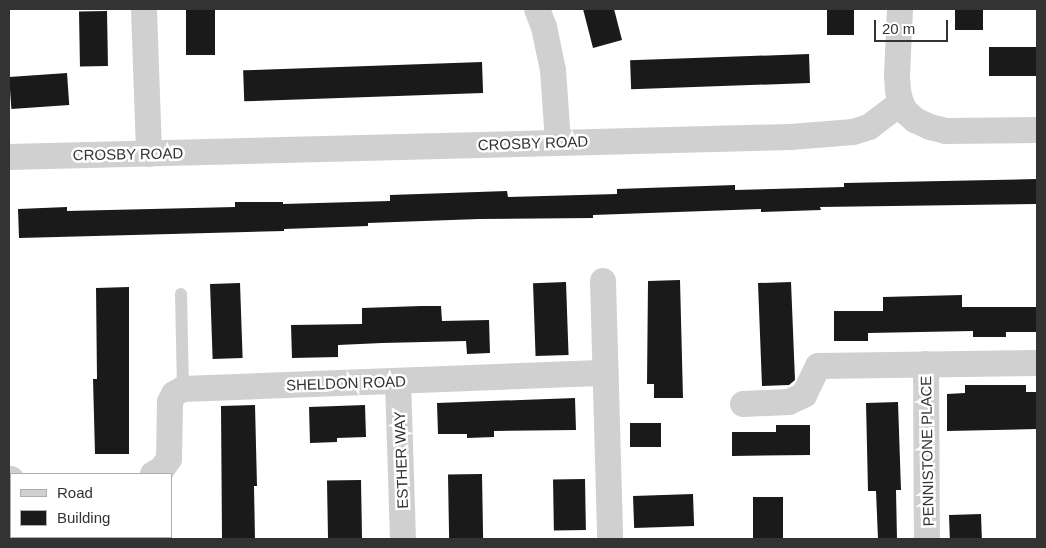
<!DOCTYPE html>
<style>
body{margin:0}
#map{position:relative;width:1046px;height:548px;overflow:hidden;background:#fff;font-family:Helvetica,sans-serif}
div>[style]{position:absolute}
.building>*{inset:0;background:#1a1a1a;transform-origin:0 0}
.service>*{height:12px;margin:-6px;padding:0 6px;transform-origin:6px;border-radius:6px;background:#d0d0d0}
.minor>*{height:26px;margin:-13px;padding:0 13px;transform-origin:13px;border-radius:13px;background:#d0d0d0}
span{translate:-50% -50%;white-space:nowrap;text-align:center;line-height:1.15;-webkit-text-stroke:5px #fff;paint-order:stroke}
.street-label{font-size:15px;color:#333}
.frame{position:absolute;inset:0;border:10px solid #333;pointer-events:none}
.legend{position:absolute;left:10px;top:473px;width:162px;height:65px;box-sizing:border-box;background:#fff;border:1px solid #adadad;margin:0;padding:6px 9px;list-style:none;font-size:15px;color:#333}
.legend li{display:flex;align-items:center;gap:10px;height:25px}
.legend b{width:25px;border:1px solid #adadad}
.scale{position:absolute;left:874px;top:20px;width:74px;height:22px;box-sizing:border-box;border:2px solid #333;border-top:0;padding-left:6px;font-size:15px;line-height:18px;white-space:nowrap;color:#333;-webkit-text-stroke:4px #fff;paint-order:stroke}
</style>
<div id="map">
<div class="building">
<i style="left:186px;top:9px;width:29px;height:46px"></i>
<i style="clip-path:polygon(583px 9px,614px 9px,622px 40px,593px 48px)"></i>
<i style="left:827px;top:9px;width:27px;height:26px"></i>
<i style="left:955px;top:9px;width:28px;height:21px"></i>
<i style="left:107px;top:11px;width:55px;height:28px;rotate:89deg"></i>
<i style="left:1037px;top:47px;width:29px;height:48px;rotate:90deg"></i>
<i style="left:809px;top:54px;width:29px;height:179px;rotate:88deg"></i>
<i style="left:482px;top:62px;width:31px;height:239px;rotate:88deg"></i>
<i style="left:67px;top:73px;width:32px;height:58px;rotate:86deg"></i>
<i style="clip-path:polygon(1037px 179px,1037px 204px,820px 207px,821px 210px,761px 212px,761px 209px,593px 215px,593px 218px,479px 219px,368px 223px,368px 226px,284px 229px,284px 231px,19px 238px,18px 209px,67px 207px,67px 211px,235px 207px,235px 202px,283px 202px,283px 204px,390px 201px,390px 195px,507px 191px,508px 197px,617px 194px,617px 189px,646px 188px,735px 185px,735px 190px,844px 187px,844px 183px)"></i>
<i style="clip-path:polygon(680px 280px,683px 398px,654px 398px,654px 384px,647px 384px,648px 281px)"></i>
<i style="left:566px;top:282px;width:73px;height:33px;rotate:88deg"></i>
<i style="clip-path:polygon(791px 282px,795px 380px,789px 385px,762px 386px,758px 283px)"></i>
<i style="left:240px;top:283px;width:75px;height:30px;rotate:88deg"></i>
<i style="clip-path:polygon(129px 287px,129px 454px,95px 454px,93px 379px,97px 379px,96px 288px)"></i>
<i style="clip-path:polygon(962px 295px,962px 307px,1037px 307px,1037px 332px,1006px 332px,1006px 337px,973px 337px,973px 331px,868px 333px,868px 341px,834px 341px,834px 311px,883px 311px,883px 297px)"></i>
<i style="clip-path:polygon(421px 306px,441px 306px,442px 321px,489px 320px,490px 353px,467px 354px,466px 341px,382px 343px,338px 345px,338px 357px,292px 358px,291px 325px,362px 324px,362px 308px)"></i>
<i style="clip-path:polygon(965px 385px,1026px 385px,1026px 392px,1037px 392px,1037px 429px,947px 431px,947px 394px,965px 393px)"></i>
<i style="clip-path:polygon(575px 398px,576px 430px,494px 431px,494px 437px,467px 438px,467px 434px,438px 434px,437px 403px)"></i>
<i style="clip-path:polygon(898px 402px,901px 490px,896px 490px,897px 539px,878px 539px,876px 491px,868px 491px,866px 403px)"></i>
<i style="clip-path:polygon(255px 405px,257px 486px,254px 486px,255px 539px,222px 539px,221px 406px)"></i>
<i style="clip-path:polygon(365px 405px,366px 437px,337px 438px,337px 442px,310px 443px,309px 407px)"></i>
<i style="left:630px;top:423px;width:31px;height:24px"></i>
<i style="clip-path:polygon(776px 425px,810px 425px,810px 455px,732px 456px,732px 432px,776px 432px)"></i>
<i style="left:482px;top:474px;width:65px;height:34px;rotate:89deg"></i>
<i style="left:585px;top:479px;width:51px;height:32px;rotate:89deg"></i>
<i style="left:361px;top:480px;width:59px;height:34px;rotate:89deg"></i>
<i style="left:693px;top:494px;width:32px;height:60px;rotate:88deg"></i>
<i style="left:753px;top:497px;width:30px;height:42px"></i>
<i style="left:981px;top:514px;width:25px;height:32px;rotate:88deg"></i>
</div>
<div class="service">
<i style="left:181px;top:294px;width:95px;rotate:88.8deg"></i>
</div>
<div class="minor">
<i style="left:144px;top:9px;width:145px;rotate:88deg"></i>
<i style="left:537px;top:9px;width:19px;rotate:69deg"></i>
<i style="left:544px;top:27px;width:44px;rotate:78.2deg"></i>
<i style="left:553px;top:70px;width:72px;rotate:86deg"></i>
<i style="left:900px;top:9px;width:67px;rotate:92.6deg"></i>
<i style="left:897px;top:76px;width:15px;rotate:86deg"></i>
<i style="left:898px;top:91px;width:12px;rotate:76deg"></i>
<i style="left:9px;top:157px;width:782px;rotate:-1.47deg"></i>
<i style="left:791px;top:137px;width:62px;rotate:-4.6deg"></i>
<i style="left:853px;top:132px;width:17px;rotate:-17deg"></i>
<i style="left:869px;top:127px;width:40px;rotate:-37deg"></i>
<i style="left:901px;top:103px;width:10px;rotate:61deg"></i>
<i style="left:906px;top:112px;width:12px;rotate:42deg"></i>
<i style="left:915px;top:120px;width:17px;rotate:25deg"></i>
<i style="left:930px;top:127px;width:16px;rotate:14deg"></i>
<i style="left:946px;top:131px;width:91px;rotate:-0.6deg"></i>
<i style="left:603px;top:281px;width:258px;rotate:88.4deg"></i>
<i style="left:926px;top:364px;width:175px;rotate:89.7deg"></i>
<i style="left:398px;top:381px;width:158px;rotate:88.2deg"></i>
<i style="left:743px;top:404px;width:46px;rotate:-2.5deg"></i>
<i style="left:789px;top:402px;width:17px;rotate:-25deg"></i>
<i style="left:804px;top:395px;width:32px;rotate:-64deg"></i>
<i style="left:818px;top:366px;width:219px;rotate:-0.8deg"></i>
<i style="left:153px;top:474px;width:10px;rotate:-29deg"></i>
<i style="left:162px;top:469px;width:12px;rotate:-55deg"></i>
<i style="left:169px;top:459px;width:57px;rotate:-89deg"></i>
<i style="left:170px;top:402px;width:9px;rotate:-63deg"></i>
<i style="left:174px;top:394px;width:10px;rotate:-29deg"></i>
<i style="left:183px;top:389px;width:423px;rotate:-2.2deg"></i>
<i style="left:9px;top:479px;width:2px"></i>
</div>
<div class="street-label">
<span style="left:533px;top:143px;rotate:-2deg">CROSBY ROAD</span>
<span style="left:128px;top:154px;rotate:-1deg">CROSBY ROAD</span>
<span style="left:346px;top:383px;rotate:-2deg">SHELDON ROAD</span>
<span style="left:927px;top:451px;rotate:-91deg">PENNISTONE PLACE</span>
<span style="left:401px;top:460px;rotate:-92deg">ESTHER WAY</span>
</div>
<div class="frame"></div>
<ul class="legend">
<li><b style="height:6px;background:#d0d0d0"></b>Road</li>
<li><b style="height:14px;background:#1a1a1a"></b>Building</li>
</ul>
<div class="scale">20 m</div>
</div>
